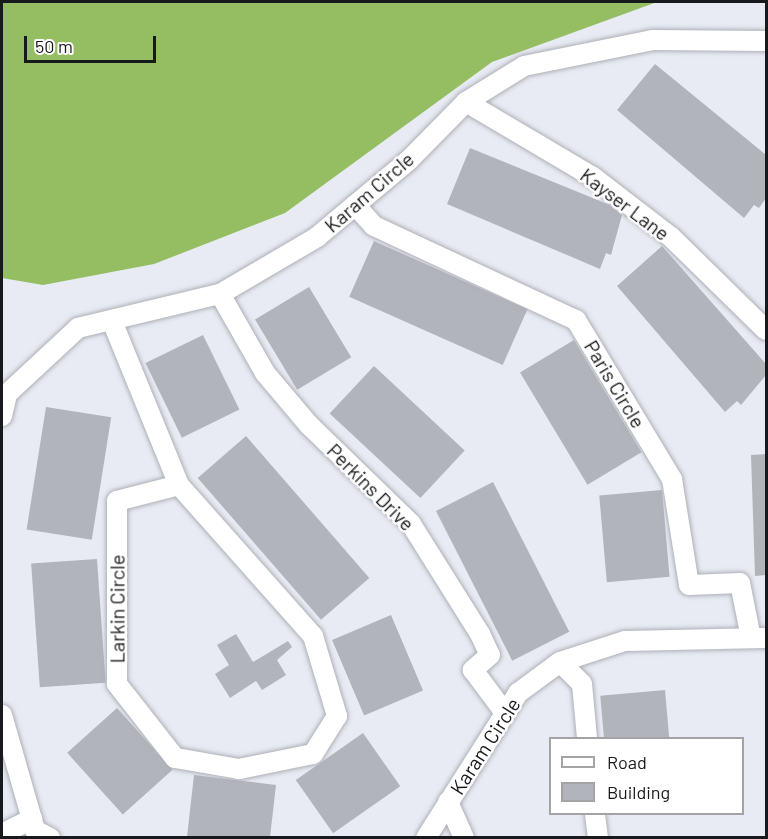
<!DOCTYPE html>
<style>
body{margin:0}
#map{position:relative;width:768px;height:839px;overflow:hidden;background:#e8ebf3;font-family:Barlow,sans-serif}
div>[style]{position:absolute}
.forest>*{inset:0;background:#95be63}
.building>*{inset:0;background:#b2b4bc;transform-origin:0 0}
.roads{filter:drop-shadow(0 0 2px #adb0b7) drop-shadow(0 0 2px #adb0b7)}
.street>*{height:20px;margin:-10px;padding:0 10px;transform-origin:10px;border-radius:10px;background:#fff}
span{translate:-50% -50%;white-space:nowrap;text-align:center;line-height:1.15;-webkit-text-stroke:5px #fff;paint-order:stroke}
.street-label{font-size:20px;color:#18191c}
.frame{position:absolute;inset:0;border:3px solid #18191c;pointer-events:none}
.legend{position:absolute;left:549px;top:737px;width:195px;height:78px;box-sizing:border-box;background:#fff;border:2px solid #a3a3a4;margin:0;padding:8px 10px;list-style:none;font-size:18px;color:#18191c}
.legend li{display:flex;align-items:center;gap:12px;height:30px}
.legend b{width:30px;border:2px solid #a3a3a4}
.scale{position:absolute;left:24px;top:36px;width:132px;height:27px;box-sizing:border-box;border:3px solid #18191c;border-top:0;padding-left:8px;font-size:18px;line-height:21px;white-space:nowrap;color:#18191c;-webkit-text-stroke:4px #fff;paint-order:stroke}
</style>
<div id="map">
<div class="forest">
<i style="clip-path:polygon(2px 2px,657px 2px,492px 62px,285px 213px,154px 264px,43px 285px,2px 278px)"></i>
</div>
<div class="building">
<i style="clip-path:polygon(655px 64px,766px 155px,766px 198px,759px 208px,754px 205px,744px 218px,617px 110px)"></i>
<i style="clip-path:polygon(470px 148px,610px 205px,622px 215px,611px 255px,606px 253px,600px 269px,447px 204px)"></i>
<i style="left:374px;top:241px;width:168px;height:61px;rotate:24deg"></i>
<i style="clip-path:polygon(662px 246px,766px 364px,766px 375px,741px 405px,737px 401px,725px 412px,617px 286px)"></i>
<i style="left:309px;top:287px;width:82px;height:63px;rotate:59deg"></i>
<i style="left:203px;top:335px;width:83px;height:64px;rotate:64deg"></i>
<i style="left:574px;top:340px;width:131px;height:63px;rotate:59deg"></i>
<i style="left:374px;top:366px;width:124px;height:65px;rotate:43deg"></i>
<i style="left:46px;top:407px;width:66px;height:124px;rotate:9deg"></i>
<i style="left:246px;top:436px;width:188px;height:64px;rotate:49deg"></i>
<i style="clip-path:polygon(766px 454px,766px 575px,755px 576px,751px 455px)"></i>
<i style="left:493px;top:482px;width:168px;height:64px;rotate:63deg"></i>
<i style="left:662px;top:490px;width:87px;height:63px;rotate:85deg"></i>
<i style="left:97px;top:559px;width:124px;height:66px;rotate:86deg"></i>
<i style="left:391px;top:615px;width:82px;height:64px;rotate:67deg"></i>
<i style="clip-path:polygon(236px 634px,253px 662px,288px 641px,292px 647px,277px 660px,286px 675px,262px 690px,256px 681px,230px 698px,215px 674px,229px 665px,217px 645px)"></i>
<i style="left:665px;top:690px;width:48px;height:65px;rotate:85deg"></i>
<i style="left:117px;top:708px;width:83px;height:67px;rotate:48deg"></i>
<i style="left:363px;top:733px;width:65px;height:82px;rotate:55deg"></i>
<i style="clip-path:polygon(194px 775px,276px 785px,270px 837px,187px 837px)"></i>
</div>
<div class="roads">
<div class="street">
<i style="left:466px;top:102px;width:147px;rotate:30.6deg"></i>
<i style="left:593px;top:177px;width:98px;rotate:37.6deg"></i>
<i style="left:671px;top:237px;width:133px;rotate:44.4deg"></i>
<i style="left:355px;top:205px;width:28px;rotate:48deg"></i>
<i style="left:374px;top:226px;width:223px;rotate:25deg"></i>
<i style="left:576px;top:320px;width:186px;rotate:58.9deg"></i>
<i style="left:672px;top:479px;width:107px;rotate:80.9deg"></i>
<i style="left:689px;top:585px;width:51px;rotate:-2.2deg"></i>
<i style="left:740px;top:583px;width:56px;rotate:78.7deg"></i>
<i style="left:220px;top:294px;width:91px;rotate:60.3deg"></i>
<i style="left:265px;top:373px;width:68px;rotate:49.8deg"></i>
<i style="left:309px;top:425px;width:142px;rotate:44.1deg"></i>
<i style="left:411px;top:524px;width:130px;rotate:57.9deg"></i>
<i style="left:480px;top:634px;width:23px;rotate:65deg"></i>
<i style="left:490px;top:655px;width:23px;rotate:139deg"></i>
<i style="left:473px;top:670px;width:54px;rotate:53.3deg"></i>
<i style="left:112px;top:321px;width:177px;rotate:67.8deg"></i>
<i style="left:179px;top:485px;width:202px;rotate:48.4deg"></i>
<i style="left:313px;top:636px;width:84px;rotate:73.3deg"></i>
<i style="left:337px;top:716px;width:45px;rotate:122.3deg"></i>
<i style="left:313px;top:754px;width:76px;rotate:168.5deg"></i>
<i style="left:239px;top:769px;width:65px;rotate:-170.2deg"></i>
<i style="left:175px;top:758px;width:94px;rotate:-128.1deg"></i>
<i style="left:117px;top:684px;width:183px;rotate:-90deg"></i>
<i style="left:117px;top:501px;width:64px;rotate:-14.5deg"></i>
<i style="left:2px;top:416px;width:23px;rotate:-77deg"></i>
<i style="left:7px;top:394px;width:97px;rotate:-42.9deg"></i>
<i style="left:78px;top:328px;width:146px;rotate:-13.5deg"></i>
<i style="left:220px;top:294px;width:113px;rotate:-30.4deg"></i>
<i style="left:317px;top:237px;width:120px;rotate:-39.9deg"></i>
<i style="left:409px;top:160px;width:81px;rotate:-45.5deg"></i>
<i style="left:466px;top:102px;width:68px;rotate:-31.8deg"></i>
<i style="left:524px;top:66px;width:132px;rotate:-11.4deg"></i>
<i style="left:653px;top:40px;width:113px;rotate:0.5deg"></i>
<i style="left:560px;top:662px;width:31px;rotate:45deg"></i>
<i style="left:582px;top:684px;width:54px;rotate:84.7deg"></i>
<i style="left:2px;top:715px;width:120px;rotate:74deg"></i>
<i style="left:35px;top:830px;width:17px;rotate:28deg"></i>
<i style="left:448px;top:802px;width:39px;rotate:66deg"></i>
<i style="left:595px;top:814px;width:24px;rotate:83deg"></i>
<i style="left:2px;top:834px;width:34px;rotate:-27deg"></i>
<i style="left:426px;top:838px;width:172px;rotate:-57.6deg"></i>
<i style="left:518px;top:693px;width:52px;rotate:-36.4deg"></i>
<i style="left:560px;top:662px;width:68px;rotate:-17.9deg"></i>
<i style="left:625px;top:641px;width:141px;rotate:-1.2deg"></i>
</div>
</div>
<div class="street-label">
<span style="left:369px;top:192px;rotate:-41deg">Karam Circle</span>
<span style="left:625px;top:204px;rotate:37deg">Kayser Lane</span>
<span style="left:615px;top:384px;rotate:59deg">Paris Circle</span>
<span style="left:371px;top:487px;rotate:45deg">Perkins Drive</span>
<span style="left:117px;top:609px;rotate:-90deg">Larkin Circle</span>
<span style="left:485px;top:746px;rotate:-57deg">Karam Circle</span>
</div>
<div class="frame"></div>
<ul class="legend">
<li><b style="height:8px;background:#fff"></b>Road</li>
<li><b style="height:16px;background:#b2b4bc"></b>Building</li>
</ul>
<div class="scale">50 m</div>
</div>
